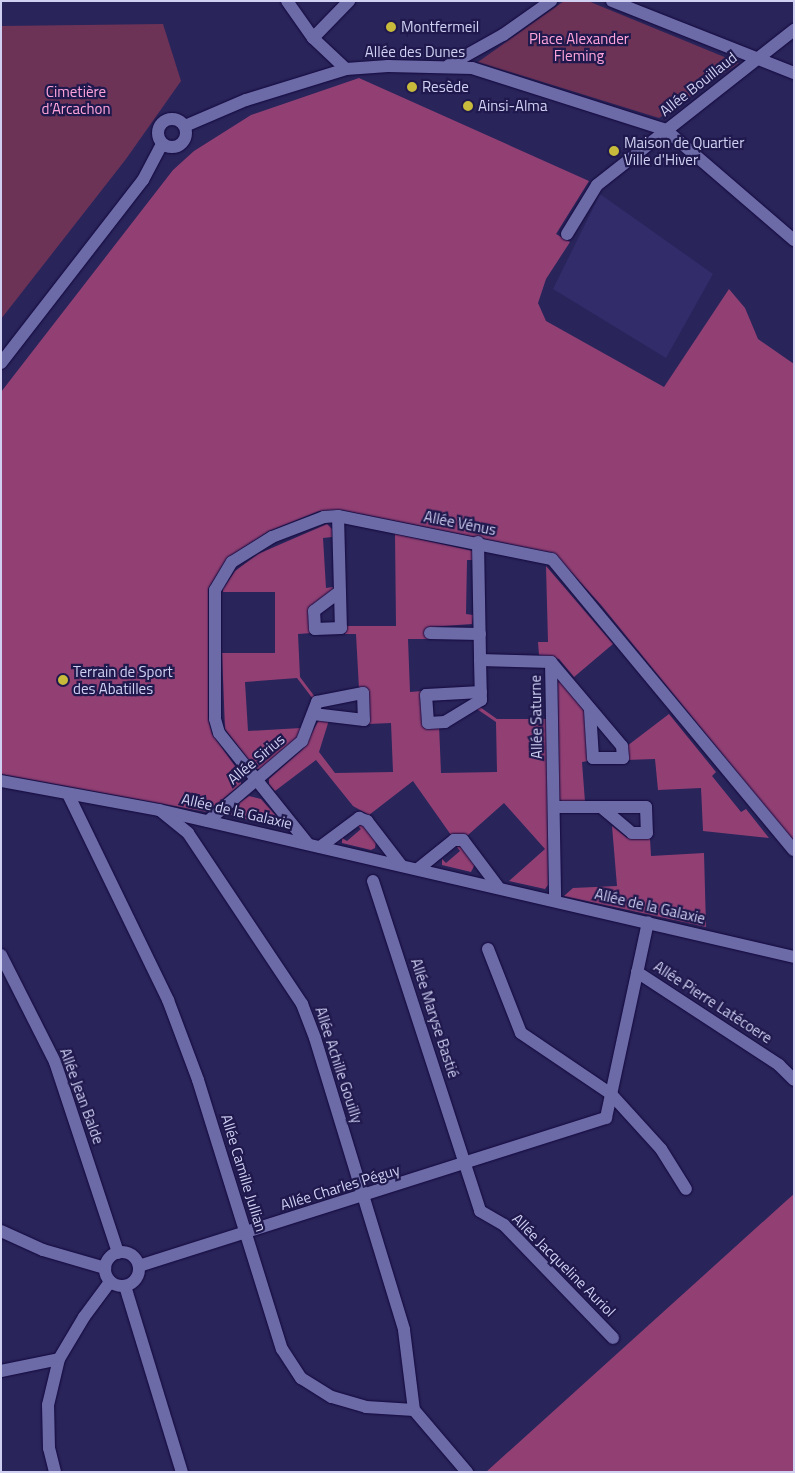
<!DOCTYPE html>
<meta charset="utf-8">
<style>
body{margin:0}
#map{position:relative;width:795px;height:1473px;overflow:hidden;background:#29245a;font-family:"Titillium Web",sans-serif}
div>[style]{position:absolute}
.built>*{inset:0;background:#322c6a}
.green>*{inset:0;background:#6d3357}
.forest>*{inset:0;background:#924074}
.roads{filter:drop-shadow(0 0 1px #13083d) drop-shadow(0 0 1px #13083d)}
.minor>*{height:12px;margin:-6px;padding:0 6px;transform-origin:6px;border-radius:6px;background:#6c6ba8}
.minor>.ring{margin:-6px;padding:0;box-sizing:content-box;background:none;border:12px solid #6c6ba8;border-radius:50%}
.dots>*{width:14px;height:14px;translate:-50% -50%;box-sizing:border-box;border:2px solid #20194e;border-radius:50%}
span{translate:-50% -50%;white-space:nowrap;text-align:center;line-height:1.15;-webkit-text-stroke:4.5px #20194e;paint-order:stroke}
.poi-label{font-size:15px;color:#cfd0f2}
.left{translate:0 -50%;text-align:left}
.park-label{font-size:15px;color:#fea4da}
.street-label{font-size:15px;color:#cfd0f2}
.frame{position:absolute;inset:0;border:2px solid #cfd0f2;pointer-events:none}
</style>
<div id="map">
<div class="built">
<i style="clip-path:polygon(600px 194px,713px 274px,666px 358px,553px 289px)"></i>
</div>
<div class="green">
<i style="clip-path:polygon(564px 1px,588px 1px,739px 63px,659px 118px,478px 62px)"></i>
<i style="clip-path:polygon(163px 24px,181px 81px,126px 159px,1px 319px,1px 26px)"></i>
</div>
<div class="forest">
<i style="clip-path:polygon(359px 78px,589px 181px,556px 234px,570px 242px,546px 279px,538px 303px,546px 321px,664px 387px,729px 289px,745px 308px,758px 339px,794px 364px,794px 842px,601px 605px,554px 553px,342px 510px,319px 511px,269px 531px,227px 558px,208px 589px,208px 719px,212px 734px,240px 773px,241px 784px,207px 812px,1px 774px,1px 392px,173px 170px,194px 151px,251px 115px)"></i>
<i style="clip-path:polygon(327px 524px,332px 529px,332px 537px,323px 538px,326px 588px,333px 587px,333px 593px,310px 608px,312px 633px,298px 634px,300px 677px,315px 697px,313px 699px,297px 678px,245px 682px,248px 731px,301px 728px,296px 740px,263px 769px,256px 769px,225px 729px,222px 653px,275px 653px,275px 592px,223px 592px,223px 589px,235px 571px,258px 554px)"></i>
<i style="clip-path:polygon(395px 534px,473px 551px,473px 560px,467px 560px,466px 614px,473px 615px,472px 624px,430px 627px,430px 639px,408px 639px,410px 692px,422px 691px,424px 725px,439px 725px,441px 773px,497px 772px,496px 722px,474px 707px,477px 705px,497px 719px,547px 719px,548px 885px,545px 889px,509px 881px,545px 849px,504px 803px,468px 835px,451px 835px,413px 781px,369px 815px,353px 806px,316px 760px,275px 791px,269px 784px,269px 779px,303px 749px,320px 718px,329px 720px,319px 752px,335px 773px,393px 772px,391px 723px,368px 724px,359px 689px,356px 634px,345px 634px,345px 626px,396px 626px)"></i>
<i style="clip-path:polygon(546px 566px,613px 644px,574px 677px,559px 659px,539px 655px,538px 642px,548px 642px)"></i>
<i style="clip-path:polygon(558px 678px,585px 712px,588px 761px,582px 762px,585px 802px,559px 802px)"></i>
<i style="clip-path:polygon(669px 714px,716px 772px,712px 776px,741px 812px,746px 809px,769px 838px,703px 831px,701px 788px,658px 790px,655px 759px,626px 760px,627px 746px)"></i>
<i style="clip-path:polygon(249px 796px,261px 799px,277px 817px,275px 827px,231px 815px,235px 806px)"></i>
<i style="clip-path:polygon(357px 825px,362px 825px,376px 841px,375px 848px,371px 850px,342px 843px,342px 838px,347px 841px,361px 829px)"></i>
<i style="clip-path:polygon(612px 826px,627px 838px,650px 839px,651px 856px,704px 853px,706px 927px,564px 896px,573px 888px,617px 886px)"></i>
<i style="clip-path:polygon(461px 846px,475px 864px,471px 872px,442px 865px,442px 859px,446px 863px,460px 851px,457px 847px)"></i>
<i style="clip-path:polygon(794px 1194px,794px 1472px,486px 1472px,786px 1201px)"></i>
</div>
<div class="roads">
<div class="minor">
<i style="left:287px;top:1px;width:45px;rotate:54.9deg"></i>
<i style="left:313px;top:38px;width:45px;rotate:43.2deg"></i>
<i style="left:612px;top:1px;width:196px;rotate:21.6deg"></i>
<i style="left:313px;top:38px;width:52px;rotate:-45.8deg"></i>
<i style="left:449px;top:65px;width:62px;rotate:-29.1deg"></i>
<i style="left:503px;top:35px;width:59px;rotate:-35.3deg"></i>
<i class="ring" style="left:158px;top:119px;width:16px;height:16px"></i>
<i style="left:185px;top:126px;width:66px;rotate:-23.1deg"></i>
<i style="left:246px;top:100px;width:105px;rotate:-17.2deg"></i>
<i style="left:346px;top:69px;width:42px;rotate:-4.1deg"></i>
<i style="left:388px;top:66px;width:84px;rotate:1.4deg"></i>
<i style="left:472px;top:68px;width:204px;rotate:17.7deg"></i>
<i style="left:666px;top:130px;width:169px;rotate:40.7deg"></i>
<i style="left:567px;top:234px;width:57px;rotate:-58.5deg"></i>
<i style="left:597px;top:185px;width:251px;rotate:-38.2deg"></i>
<i style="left:1px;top:363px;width:232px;rotate:-52.2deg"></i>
<i style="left:143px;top:180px;width:41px;rotate:-62.2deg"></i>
<i style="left:338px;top:516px;width:112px;rotate:88.5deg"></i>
<i style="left:341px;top:628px;width:26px;rotate:178deg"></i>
<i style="left:315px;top:629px;width:18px;rotate:-93deg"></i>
<i style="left:314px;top:611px;width:31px;rotate:-37deg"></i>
<i style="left:478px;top:542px;width:118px;rotate:89deg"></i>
<i style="left:480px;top:660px;width:71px;rotate:1.6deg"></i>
<i style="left:551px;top:662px;width:238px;rotate:89deg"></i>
<i style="left:430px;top:633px;width:50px;rotate:1.1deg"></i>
<i style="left:480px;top:660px;width:40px;rotate:88.6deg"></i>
<i style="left:481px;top:700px;width:42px;rotate:148.6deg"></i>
<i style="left:445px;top:722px;width:17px;rotate:177deg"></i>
<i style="left:428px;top:723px;width:28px;rotate:-94deg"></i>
<i style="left:426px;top:695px;width:55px;rotate:-3.1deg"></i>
<i style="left:551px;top:662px;width:110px;rotate:49.8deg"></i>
<i style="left:622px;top:746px;width:12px;rotate:85deg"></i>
<i style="left:623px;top:758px;width:30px;rotate:180deg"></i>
<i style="left:593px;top:758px;width:48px;rotate:-93.6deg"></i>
<i style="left:1px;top:781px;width:161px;rotate:10.4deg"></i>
<i style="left:159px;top:810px;width:652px;rotate:13.03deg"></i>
<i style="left:69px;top:796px;width:227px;rotate:64.1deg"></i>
<i style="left:168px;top:1000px;width:85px;rotate:69.4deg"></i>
<i style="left:198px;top:1080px;width:282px;rotate:72.7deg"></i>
<i style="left:282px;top:1349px;width:35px;rotate:57deg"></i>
<i style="left:301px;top:1378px;width:36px;rotate:32deg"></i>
<i style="left:332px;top:1397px;width:35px;rotate:16deg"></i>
<i style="left:366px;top:1407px;width:48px;rotate:3.6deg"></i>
<i style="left:414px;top:1410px;width:82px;rotate:49.5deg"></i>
<i style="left:554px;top:807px;width:92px"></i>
<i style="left:646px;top:807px;width:26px;rotate:88deg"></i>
<i style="left:647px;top:833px;width:15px;rotate:180deg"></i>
<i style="left:632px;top:833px;width:39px;rotate:-140deg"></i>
<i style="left:161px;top:811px;width:35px;rotate:39deg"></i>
<i style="left:188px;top:833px;width:206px;rotate:56.3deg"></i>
<i style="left:302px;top:1004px;width:36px;rotate:69deg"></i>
<i style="left:315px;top:1038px;width:305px;rotate:73deg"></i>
<i style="left:404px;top:1330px;width:81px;rotate:82.9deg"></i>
<i style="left:208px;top:821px;width:123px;rotate:-40.4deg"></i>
<i style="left:302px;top:741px;width:42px;rotate:-69deg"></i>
<i style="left:317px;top:702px;width:47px;rotate:-11.1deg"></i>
<i style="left:363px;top:693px;width:27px;rotate:88deg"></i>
<i style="left:364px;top:720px;width:51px;rotate:-173.3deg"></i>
<i style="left:308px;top:844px;width:142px;rotate:-128.7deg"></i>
<i style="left:219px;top:733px;width:15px;rotate:-106deg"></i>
<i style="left:215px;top:719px;width:129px;rotate:-90deg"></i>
<i style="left:215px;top:590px;width:33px;rotate:-59deg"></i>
<i style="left:232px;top:562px;width:47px;rotate:-32deg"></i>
<i style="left:272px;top:537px;width:56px;rotate:-21deg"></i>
<i style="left:324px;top:517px;width:14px;rotate:-4deg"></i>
<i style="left:338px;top:516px;width:218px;rotate:11.4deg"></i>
<i style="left:552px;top:559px;width:378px;rotate:50.3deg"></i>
<i style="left:320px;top:847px;width:49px;rotate:-36.6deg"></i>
<i style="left:359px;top:818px;width:9px;rotate:21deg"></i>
<i style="left:367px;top:821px;width:56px;rotate:52.3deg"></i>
<i style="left:418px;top:869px;width:46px;rotate:-38.9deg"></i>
<i style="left:454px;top:840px;width:9px"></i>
<i style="left:463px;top:840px;width:60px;rotate:53.1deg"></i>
<i style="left:373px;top:881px;width:347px;rotate:72deg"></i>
<i style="left:480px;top:1211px;width:28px;rotate:30deg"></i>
<i style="left:504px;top:1225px;width:157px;rotate:46deg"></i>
<i style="left:488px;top:949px;width:90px;rotate:68.6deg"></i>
<i style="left:521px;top:1033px;width:109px;rotate:34.1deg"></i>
<i style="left:611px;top:1094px;width:74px;rotate:47.7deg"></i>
<i style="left:661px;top:1149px;width:47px;rotate:58deg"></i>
<i style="left:1px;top:955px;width:120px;rotate:63.2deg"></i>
<i style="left:55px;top:1062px;width:201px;rotate:71.7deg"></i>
<i style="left:637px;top:972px;width:170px;rotate:33.2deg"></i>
<i style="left:779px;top:1065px;width:21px;rotate:45deg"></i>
<i style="left:1px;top:1231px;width:46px;rotate:24.3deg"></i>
<i style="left:43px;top:1250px;width:65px;rotate:16.2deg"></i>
<i class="ring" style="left:105px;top:1252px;width:22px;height:22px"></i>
<i style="left:139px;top:1266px;width:490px;rotate:-17.6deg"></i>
<i style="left:606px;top:1118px;width:200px;rotate:-77.9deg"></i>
<i style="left:125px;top:1286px;width:195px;rotate:73deg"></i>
<i style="left:1px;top:1371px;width:59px;rotate:-11.7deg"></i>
<i style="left:55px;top:1472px;width:25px;rotate:-104deg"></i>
<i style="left:49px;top:1448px;width:43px;rotate:-91.3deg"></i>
<i style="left:48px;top:1405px;width:47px;rotate:-76.6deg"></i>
<i style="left:59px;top:1359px;width:49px;rotate:-59.2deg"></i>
<i style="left:84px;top:1317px;width:44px;rotate:-53.4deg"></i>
</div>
</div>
<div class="dots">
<i style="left:391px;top:27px;background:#c8bb3b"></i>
<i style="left:412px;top:87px;background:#c8bb3b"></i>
<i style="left:468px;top:106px;background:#c8bb3b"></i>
<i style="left:614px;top:151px;background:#c8bb3b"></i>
<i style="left:63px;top:680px;background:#c8bb3b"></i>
</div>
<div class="poi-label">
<span class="left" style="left:401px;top:27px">Montfermeil</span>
<span class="left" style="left:422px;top:87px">Resède</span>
<span class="left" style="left:478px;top:106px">Ainsi-Alma</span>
<span class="left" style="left:624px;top:151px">Maison de Quartier<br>Ville d'Hiver</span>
<span class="left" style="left:73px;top:680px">Terrain de Sport<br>des Abatilles</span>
</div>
<div class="park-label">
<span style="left:579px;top:47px">Place Alexander<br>Fleming</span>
<span style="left:76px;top:100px">Cimetière<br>d’Arcachon</span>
</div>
<div class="street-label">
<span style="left:415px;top:52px">Allée des Dunes</span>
<span style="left:698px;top:84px;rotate:-38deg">Allée Bouillaud</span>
<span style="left:460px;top:523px;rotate:11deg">Allée Vénus</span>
<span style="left:536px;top:717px;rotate:-91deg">Allée Saturne</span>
<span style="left:256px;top:759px;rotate:-40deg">Allée Sirius</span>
<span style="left:237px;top:811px;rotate:13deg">Allée de la Galaxie</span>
<span style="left:650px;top:906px;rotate:13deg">Allée de la Galaxie</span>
<span style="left:713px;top:1002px;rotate:33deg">Allée Pierre Latécoere</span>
<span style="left:435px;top:1018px;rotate:72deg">Allée Maryse Bastié</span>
<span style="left:339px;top:1065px;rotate:72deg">Allée Achille Gouilly</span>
<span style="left:82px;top:1096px;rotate:70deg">Allée Jean Balde</span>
<span style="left:244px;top:1173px;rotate:73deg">Allée Camille Jullian</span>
<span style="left:340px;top:1187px;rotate:-17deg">Allée Charles Péguy</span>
<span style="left:564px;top:1265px;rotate:45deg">Allée Jacqueline Auriol</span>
</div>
<div class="frame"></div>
</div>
